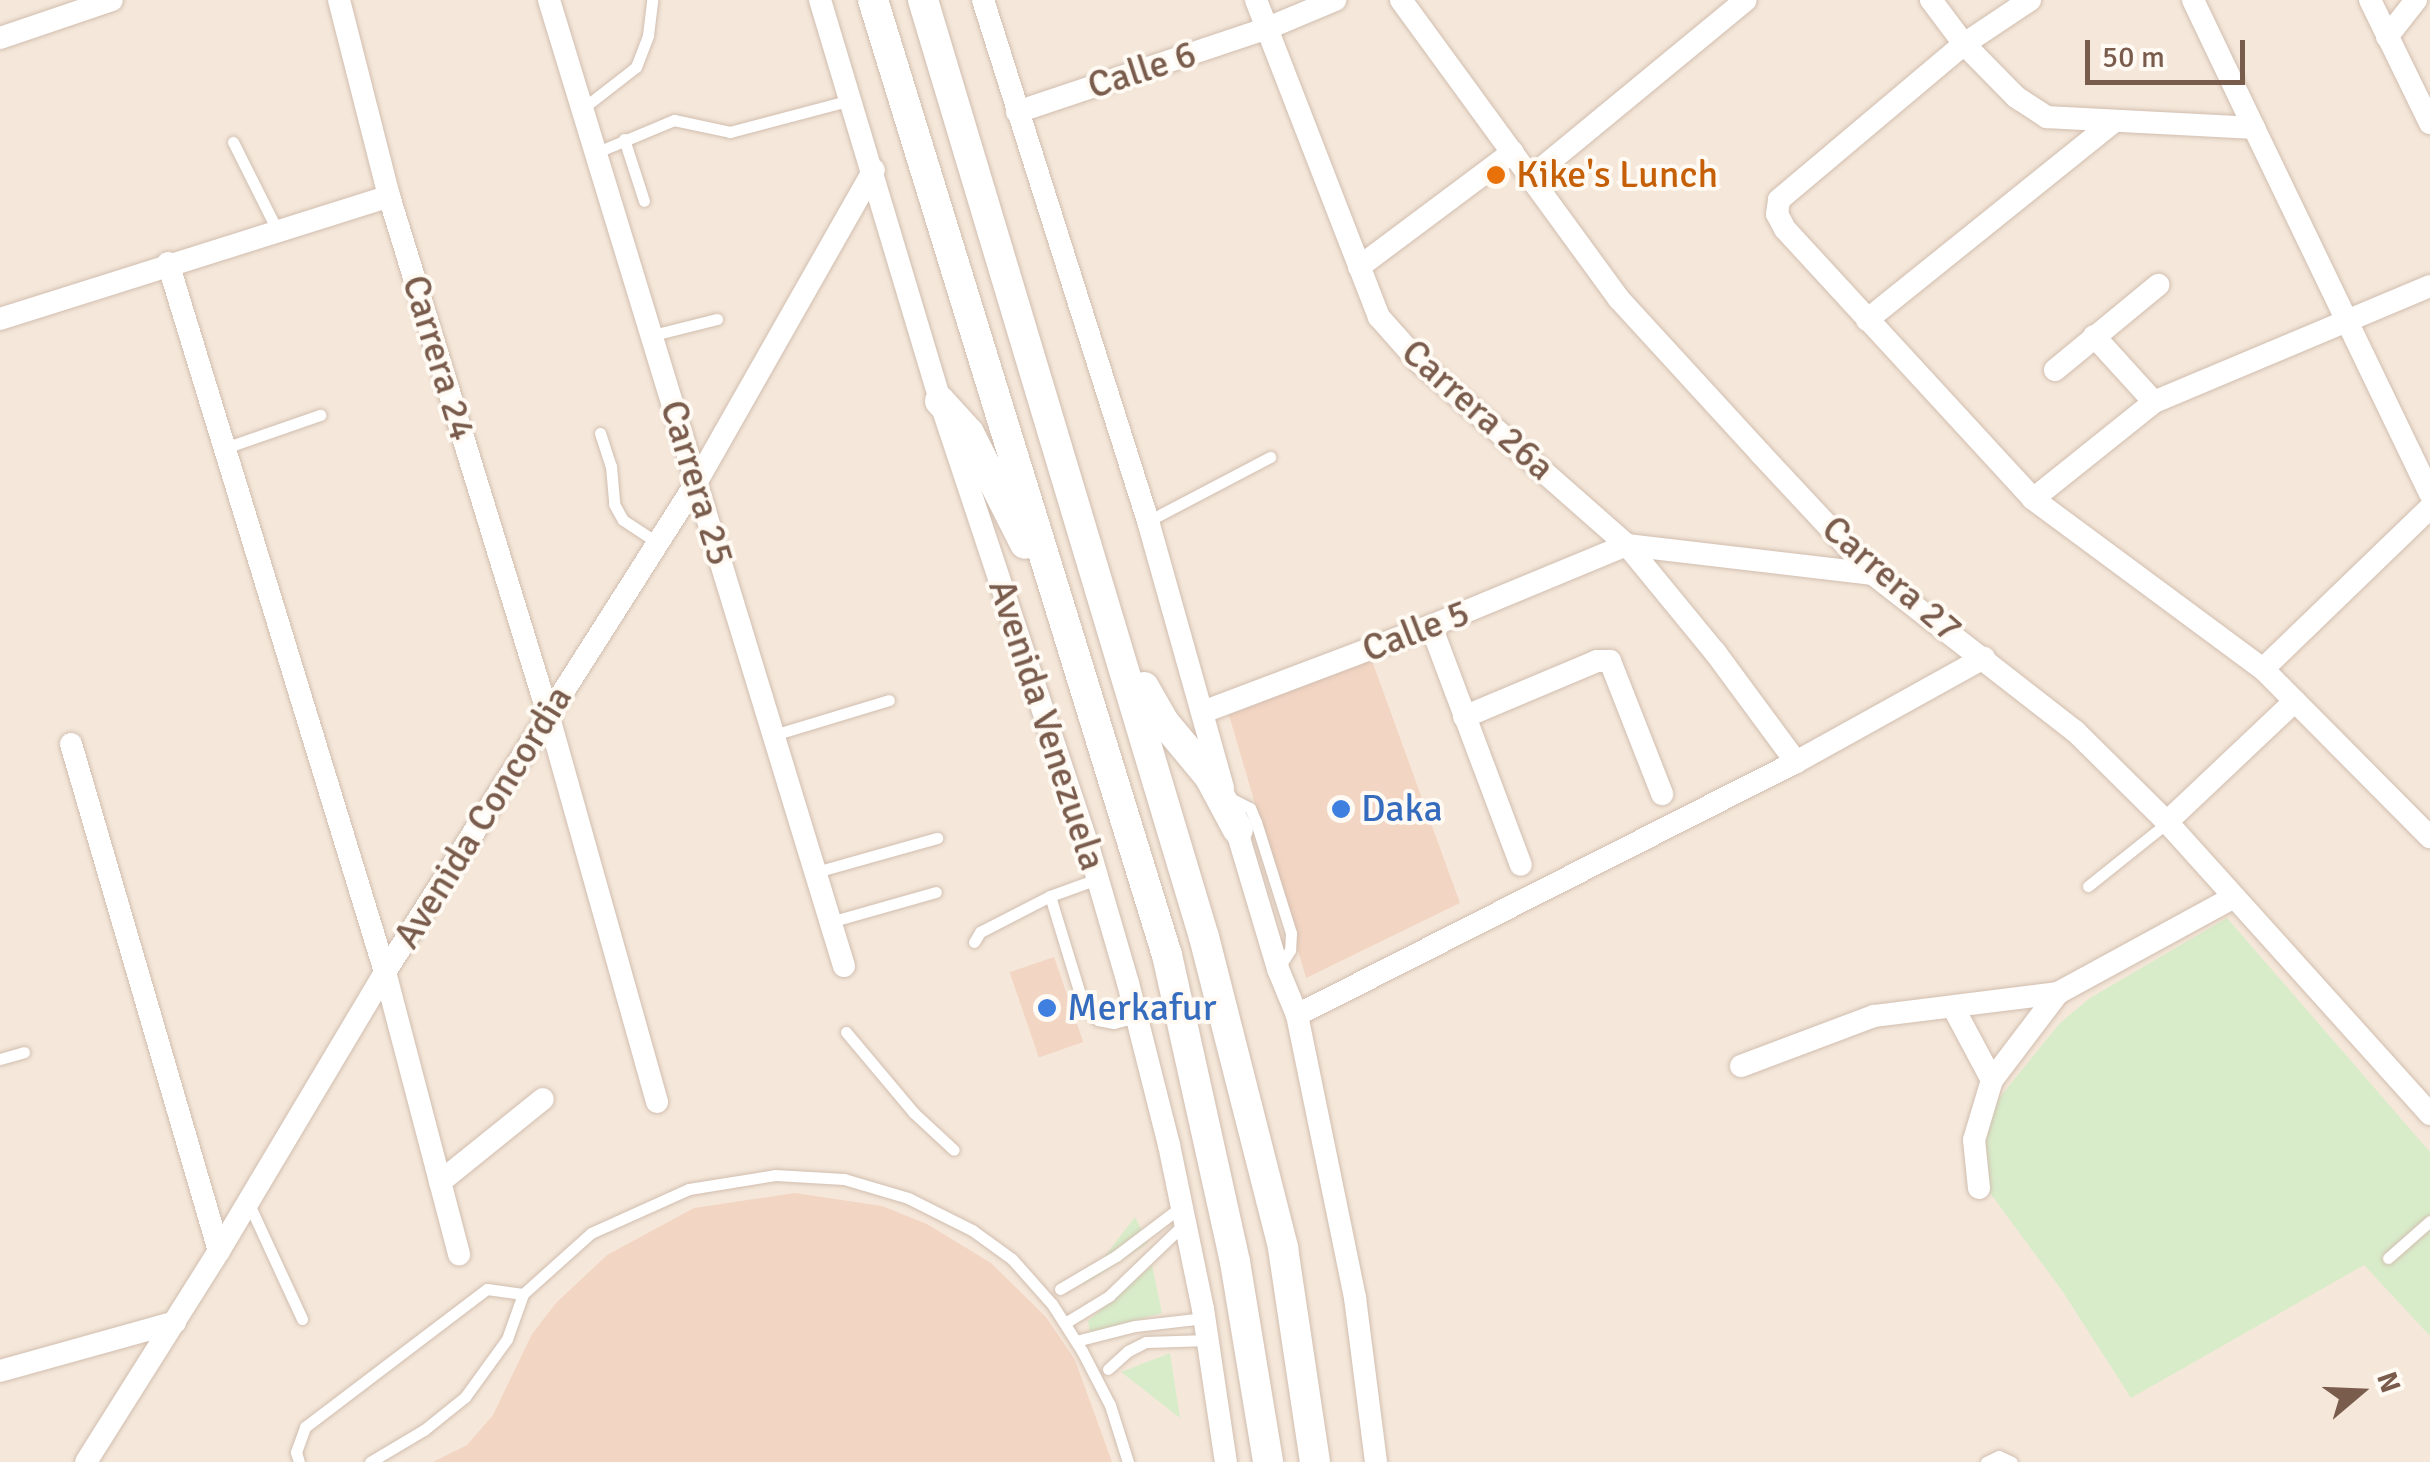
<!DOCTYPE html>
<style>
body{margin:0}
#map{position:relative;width:2430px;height:1462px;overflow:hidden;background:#fdf6ec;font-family:Signika,sans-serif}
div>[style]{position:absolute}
.residential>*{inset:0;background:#f5e8da;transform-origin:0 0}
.green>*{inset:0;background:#d8ecc9}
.building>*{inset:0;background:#f3d5c3;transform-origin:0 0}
.roads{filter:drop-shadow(0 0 2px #d1beb0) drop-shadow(0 0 2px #d1beb0)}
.service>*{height:11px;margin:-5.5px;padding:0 5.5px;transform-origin:5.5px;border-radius:5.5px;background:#fff}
.minor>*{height:22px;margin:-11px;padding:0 11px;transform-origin:11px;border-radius:11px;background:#fff}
.tertiary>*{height:30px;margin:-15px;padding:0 15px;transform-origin:15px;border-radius:15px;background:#fff}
.dots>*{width:28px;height:28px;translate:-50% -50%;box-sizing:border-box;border:5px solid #fffaf3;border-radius:50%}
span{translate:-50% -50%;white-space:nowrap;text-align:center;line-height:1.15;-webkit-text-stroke:8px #fffaf3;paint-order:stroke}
.street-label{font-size:38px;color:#7a5c4d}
.food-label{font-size:38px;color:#c56008}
.left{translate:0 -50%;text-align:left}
.shop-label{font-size:38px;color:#366cbe}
.north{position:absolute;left:2310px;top:1342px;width:100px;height:100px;-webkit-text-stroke:8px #fffaf3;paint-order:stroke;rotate:71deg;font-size:28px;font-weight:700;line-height:40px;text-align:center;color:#7a5c4d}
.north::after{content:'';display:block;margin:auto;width:35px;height:45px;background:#7a5c4d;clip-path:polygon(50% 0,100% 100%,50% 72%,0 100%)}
.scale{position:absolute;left:2085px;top:40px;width:160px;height:45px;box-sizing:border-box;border:5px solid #7a5c4d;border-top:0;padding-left:12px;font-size:30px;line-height:35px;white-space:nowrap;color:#7a5c4d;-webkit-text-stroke:8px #fffaf3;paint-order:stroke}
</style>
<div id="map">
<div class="residential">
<i style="left:0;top:0;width:2430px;height:1462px"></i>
</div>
<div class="green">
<i style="clip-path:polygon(2227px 918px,2430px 1152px,2430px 1336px,2364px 1265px,2131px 1398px,2063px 1292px,1987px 1189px,1984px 1150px,1992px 1107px,2059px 1024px,2090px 998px)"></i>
<i style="clip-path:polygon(1135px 1217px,1148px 1243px,1082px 1286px)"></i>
<i style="clip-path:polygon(1152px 1265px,1162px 1313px,1090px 1333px,1088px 1321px)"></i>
<i style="clip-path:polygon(1170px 1353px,1180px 1418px,1121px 1372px)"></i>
</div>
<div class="building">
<i style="clip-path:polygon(1371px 658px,1460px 903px,1306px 978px,1229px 715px)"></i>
<i style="left:1054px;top:957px;width:90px;height:47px;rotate:71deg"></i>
<i style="clip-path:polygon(795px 1193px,882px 1206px,927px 1224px,991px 1263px,1046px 1317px,1075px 1360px,1112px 1462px,433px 1462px,467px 1445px,493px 1415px,532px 1334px,556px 1303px,607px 1255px,694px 1208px)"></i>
</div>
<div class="roads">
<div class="service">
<i style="left:582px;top:109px;width:68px;rotate:-37.9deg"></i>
<i style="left:636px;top:67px;width:34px;rotate:-69deg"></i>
<i style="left:648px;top:35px;width:35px;rotate:-83deg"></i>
<i style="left:624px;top:139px;width:65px;rotate:72.1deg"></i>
<i style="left:233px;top:142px;width:98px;rotate:63.4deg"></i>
<i style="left:595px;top:153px;width:86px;rotate:-22.7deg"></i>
<i style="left:674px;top:120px;width:57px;rotate:12.1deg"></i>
<i style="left:730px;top:132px;width:125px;rotate:-14.8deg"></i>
<i style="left:653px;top:335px;width:66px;rotate:-14deg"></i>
<i style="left:600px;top:433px;width:35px;rotate:72deg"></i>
<i style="left:611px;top:466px;width:38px;rotate:85deg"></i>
<i style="left:614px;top:504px;width:18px;rotate:61deg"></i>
<i style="left:623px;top:520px;width:42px;rotate:33.3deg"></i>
<i style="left:225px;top:448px;width:101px;rotate:-19.2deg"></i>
<i style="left:1148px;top:521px;width:138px;rotate:-27.7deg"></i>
<i style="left:774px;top:735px;width:120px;rotate:-16.9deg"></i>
<i style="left:1228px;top:797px;width:25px;rotate:27deg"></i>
<i style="left:1250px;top:808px;width:15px;rotate:67deg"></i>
<i style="left:1256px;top:822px;width:116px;rotate:72.5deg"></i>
<i style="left:1291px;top:933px;width:17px;rotate:93deg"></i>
<i style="left:1290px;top:950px;width:19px;rotate:122deg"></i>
<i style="left:816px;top:872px;width:126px;rotate:-15.7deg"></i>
<i style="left:2088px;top:886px;width:101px;rotate:-38.6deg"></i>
<i style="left:1050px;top:896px;width:116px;rotate:73deg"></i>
<i style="left:1084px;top:1007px;width:19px;rotate:43deg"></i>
<i style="left:1098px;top:1020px;width:16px;rotate:11deg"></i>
<i style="left:1114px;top:1023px;width:24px;rotate:-15deg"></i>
<i style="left:830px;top:922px;width:110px;rotate:-15.8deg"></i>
<i style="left:974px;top:942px;width:12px;rotate:-59deg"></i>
<i style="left:980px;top:932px;width:79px;rotate:-27.2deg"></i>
<i style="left:1050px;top:896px;width:50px;rotate:-19.9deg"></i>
<i style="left:846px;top:1032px;width:106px;rotate:50deg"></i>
<i style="left:914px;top:1113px;width:54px;rotate:42.8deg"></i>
<i style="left:0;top:1059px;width:25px;rotate:-16deg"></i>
<i style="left:248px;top:1202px;width:129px;rotate:65.2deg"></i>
<i style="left:2388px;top:1258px;width:56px;rotate:-41.4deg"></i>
<i style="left:1060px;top:1289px;width:65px;rotate:-30.5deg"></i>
<i style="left:1116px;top:1256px;width:83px;rotate:-37.1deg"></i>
<i style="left:1065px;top:1323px;width:52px;rotate:-31.5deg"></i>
<i style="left:1109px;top:1296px;width:105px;rotate:-43.8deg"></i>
<i style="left:1076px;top:1341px;width:61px;rotate:-14.3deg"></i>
<i style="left:1135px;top:1326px;width:70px;rotate:-6.5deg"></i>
<i style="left:1108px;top:1369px;width:27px;rotate:-42deg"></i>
<i style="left:1128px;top:1351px;width:20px;rotate:-27deg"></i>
<i style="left:1146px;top:1342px;width:62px;rotate:-1.8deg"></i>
<i style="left:299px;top:1462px;width:10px;rotate:-107deg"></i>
<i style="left:296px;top:1452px;width:27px;rotate:-70deg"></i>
<i style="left:305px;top:1427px;width:228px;rotate:-37.2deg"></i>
<i style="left:487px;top:1289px;width:36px;rotate:8deg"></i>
<i style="left:370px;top:1462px;width:63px;rotate:-30.7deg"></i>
<i style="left:424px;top:1430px;width:53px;rotate:-38.8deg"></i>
<i style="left:465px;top:1397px;width:72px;rotate:-54.1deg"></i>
<i style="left:507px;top:1339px;width:48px;rotate:-70.4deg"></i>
<i style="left:523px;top:1294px;width:91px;rotate:-41.9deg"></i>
<i style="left:591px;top:1233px;width:107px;rotate:-24.2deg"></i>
<i style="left:689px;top:1189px;width:87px;rotate:-9.2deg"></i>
<i style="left:775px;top:1175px;width:69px;rotate:3.3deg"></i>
<i style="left:844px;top:1179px;width:67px;rotate:16.5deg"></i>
<i style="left:908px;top:1198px;width:72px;rotate:26.6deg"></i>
<i style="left:972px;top:1230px;width:49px;rotate:35.9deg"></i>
<i style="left:1012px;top:1259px;width:60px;rotate:48.4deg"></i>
<i style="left:1052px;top:1304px;width:56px;rotate:57.4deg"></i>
<i style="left:1082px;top:1351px;width:61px;rotate:62.6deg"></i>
<i style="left:1110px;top:1405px;width:60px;rotate:72.5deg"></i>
<i style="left:1986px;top:1462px;width:14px;rotate:-25deg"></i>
<i style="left:1999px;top:1456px;width:14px;rotate:25deg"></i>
</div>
<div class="minor">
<i style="left:339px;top:0;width:202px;rotate:75.7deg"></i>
<i style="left:389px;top:196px;width:542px;rotate:72.94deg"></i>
<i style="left:548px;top:714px;width:403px;rotate:74.3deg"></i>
<i style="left:549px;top:0;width:1010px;rotate:73.02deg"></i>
<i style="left:820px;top:0;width:419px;rotate:73.3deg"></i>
<i style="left:940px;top:401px;width:465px;rotate:71.6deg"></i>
<i style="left:1087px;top:842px;width:147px;rotate:73.8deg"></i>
<i style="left:1128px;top:983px;width:167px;rotate:75.8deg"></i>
<i style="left:1169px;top:1145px;width:167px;rotate:78.3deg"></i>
<i style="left:1203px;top:1309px;width:155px;rotate:81.5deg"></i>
<i style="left:983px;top:0;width:547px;rotate:72.43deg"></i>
<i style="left:1148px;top:521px;width:277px;rotate:74.3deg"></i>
<i style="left:1256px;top:0;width:340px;rotate:68.8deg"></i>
<i style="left:1379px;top:317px;width:59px;rotate:48.4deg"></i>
<i style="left:1418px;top:361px;width:278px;rotate:41.4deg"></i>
<i style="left:1627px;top:545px;width:139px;rotate:50.6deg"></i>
<i style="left:1715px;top:652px;width:137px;rotate:53.6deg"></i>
<i style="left:1401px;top:0;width:370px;rotate:53.9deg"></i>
<i style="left:1619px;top:299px;width:210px;rotate:47.5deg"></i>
<i style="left:1761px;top:454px;width:164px;rotate:47deg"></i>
<i style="left:1873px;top:574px;width:256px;rotate:37.9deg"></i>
<i style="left:2075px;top:731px;width:129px;rotate:44.7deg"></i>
<i style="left:2167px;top:822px;width:393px;rotate:48deg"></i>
<i style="left:1931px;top:0;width:55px;rotate:53.1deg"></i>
<i style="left:1964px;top:44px;width:74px;rotate:45.5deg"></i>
<i style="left:2016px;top:97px;width:37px;rotate:33deg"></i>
<i style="left:2047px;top:117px;width:207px;rotate:3deg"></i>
<i style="left:2254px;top:128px;width:405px;rotate:64.3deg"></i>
<i style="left:2030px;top:0;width:79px;rotate:146.3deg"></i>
<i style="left:1964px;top:44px;width:242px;rotate:139.9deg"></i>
<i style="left:1779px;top:200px;width:14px;rotate:98deg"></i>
<i style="left:1777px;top:214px;width:17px;rotate:62deg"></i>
<i style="left:1785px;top:229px;width:367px;rotate:47.4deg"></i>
<i style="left:2033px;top:499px;width:286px;rotate:36.5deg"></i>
<i style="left:2263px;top:669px;width:237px;rotate:45.2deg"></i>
<i style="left:2193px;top:0;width:142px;rotate:64.5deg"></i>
<i style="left:2370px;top:0;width:137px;rotate:64deg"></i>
<i style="left:2387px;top:37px;width:47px;rotate:-51.9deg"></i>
<i style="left:0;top:38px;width:118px;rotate:-18.7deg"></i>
<i style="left:1017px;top:112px;width:265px;rotate:-18.5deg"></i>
<i style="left:1268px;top:28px;width:73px;rotate:-22.7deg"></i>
<i style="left:1531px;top:177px;width:278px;rotate:-39.5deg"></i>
<i style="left:168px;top:263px;width:741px;rotate:72.98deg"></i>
<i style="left:385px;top:972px;width:292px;rotate:75.3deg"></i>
<i style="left:1359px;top:267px;width:192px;rotate:-36.8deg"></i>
<i style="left:0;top:319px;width:408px;rotate:-17.5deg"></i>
<i style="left:1867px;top:320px;width:316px;rotate:-38.8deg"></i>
<i style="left:2094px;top:336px;width:89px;rotate:47.7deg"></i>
<i style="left:2055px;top:370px;width:134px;rotate:-39.5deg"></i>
<i style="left:2033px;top:499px;width:155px;rotate:-38.7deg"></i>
<i style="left:2154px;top:402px;width:299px;rotate:-22.8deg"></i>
<i style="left:1431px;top:626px;width:255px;rotate:69.4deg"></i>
<i style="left:2263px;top:669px;width:232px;rotate:-44deg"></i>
<i style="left:1203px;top:712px;width:244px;rotate:-20.7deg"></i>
<i style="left:1431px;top:626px;width:212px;rotate:-22.5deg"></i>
<i style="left:1627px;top:545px;width:248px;rotate:6.7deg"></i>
<i style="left:1464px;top:717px;width:144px;rotate:-22.8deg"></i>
<i style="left:1597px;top:661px;width:13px"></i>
<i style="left:1610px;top:661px;width:143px;rotate:68.6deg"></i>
<i style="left:71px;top:744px;width:528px;rotate:73.73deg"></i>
<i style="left:1233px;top:818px;width:158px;rotate:73.4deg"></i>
<i style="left:1278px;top:969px;width:50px;rotate:67.6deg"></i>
<i style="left:1297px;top:1015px;width:289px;rotate:78.4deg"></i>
<i style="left:1355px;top:1298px;width:165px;rotate:82.7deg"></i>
<i style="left:2167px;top:822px;width:176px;rotate:-43.4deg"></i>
<i style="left:1953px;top:1007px;width:83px;rotate:61.9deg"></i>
<i style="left:1297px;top:1015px;width:559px;rotate:-26.89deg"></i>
<i style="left:1796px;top:762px;width:215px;rotate:-29deg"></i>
<i style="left:1741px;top:1066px;width:142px;rotate:-20.6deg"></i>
<i style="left:1874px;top:1016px;width:185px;rotate:-7.1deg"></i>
<i style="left:2058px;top:993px;width:200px;rotate:-28.6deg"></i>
<i style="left:440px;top:1182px;width:132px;rotate:-38.9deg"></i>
<i style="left:1979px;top:1188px;width:48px;rotate:-95.9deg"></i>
<i style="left:1974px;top:1140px;width:63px;rotate:-73.3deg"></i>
<i style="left:1992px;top:1080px;width:109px;rotate:-52.8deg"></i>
<i style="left:0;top:1371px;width:182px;rotate:-15.6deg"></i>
<i style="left:86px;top:1462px;width:249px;rotate:-57.8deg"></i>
<i style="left:219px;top:1251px;width:325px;rotate:-59.2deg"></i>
<i style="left:385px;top:972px;width:580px;rotate:-57.54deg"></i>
<i style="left:696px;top:483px;width:360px;rotate:-60.4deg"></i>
</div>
<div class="tertiary">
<i style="left:873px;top:0;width:999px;rotate:72.89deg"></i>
<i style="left:1167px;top:955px;width:314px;rotate:77.5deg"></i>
<i style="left:1235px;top:1262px;width:203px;rotate:80.6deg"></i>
<i style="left:923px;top:0;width:978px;rotate:73.31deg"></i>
<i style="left:1204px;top:937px;width:321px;rotate:75.7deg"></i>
<i style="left:1283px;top:1248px;width:216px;rotate:81.5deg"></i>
<i style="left:940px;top:401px;width:43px;rotate:47.8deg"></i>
<i style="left:969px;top:433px;width:124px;rotate:63.2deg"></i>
<i style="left:1144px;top:687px;width:40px;rotate:60.3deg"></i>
<i style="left:1164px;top:722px;width:70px;rotate:50.2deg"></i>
<i style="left:1209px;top:776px;width:61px;rotate:61.8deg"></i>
</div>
</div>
<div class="dots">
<i style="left:1496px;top:175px;background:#e8710a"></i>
<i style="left:1341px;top:809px;background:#3f7fe0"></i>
<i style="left:1047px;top:1008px;background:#3f7fe0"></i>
</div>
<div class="street-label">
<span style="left:1142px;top:70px;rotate:-18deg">Calle 6</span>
<span style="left:439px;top:358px;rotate:73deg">Carrera 24</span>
<span style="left:1478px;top:410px;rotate:42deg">Carrera 26a</span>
<span style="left:697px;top:483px;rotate:73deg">Carrera 25</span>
<span style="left:1892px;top:579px;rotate:41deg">Carrera 27</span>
<span style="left:1416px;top:631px;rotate:-21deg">Calle 5</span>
<span style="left:1047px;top:725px;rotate:72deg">Avenida Venezuela</span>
<span style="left:483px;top:817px;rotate:-58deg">Avenida Concordia</span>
</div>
<div class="food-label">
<span class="left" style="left:1516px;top:175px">Kike's Lunch</span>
</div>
<div class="shop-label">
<span class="left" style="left:1361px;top:809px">Daka</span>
<span class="left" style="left:1067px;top:1008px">Merkafur</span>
</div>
<div class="north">N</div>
<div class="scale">50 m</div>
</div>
